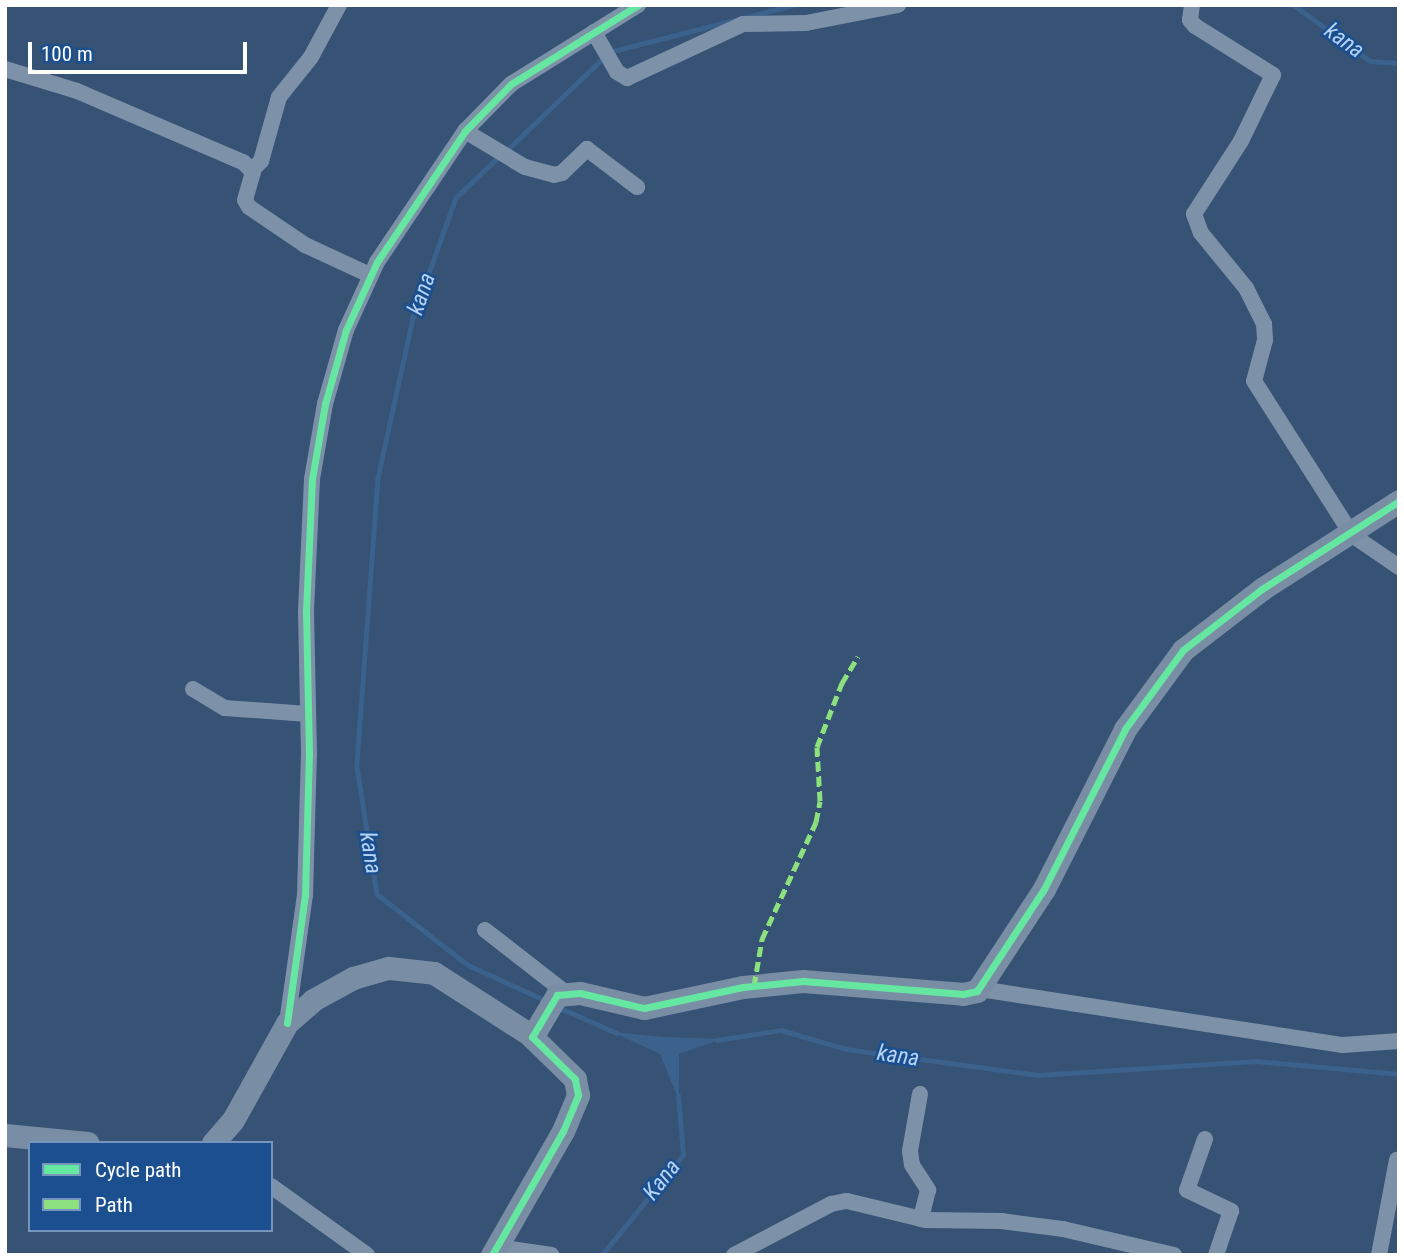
<!DOCTYPE html>
<style>
body{margin:0}
#map{position:relative;width:1404px;height:1260px;overflow:hidden;background:#365274;font-family:"Roboto Condensed",sans-serif}
div>[style]{position:absolute}
.water>*{inset:0;background:#3b618d}
.stream>*{height:4.5px;margin:-2.25px;padding:0 2.25px;transform-origin:2.25px;border-radius:2.25px;background:#3b618d}
.street>*{height:16px;margin:-8px;padding:0 8px;transform-origin:8px;border-radius:8px;background:#7d92a8}
.secondary>*{height:23px;margin:-11.5px;padding:0 11.5px;transform-origin:11.5px;border-radius:11.5px;background:#798da4}
.quiet>*{height:5px;margin-top:-2.5px;transform-origin:0;background:repeating-linear-gradient(90deg,#8de07e 0 10px,transparent 0 15px)}
.cycleway>*{height:7px;margin:-3.5px;padding:0 3.5px;transform-origin:3.5px;border-radius:3.5px;background:#66e7a1}
span{translate:-50% -50%;white-space:nowrap;text-align:center;line-height:1.15;-webkit-text-stroke:5px #1b4f8f;paint-order:stroke}
.water-label{font-size:23px;color:#b5d3f5;font-style:italic}
.frame{position:absolute;inset:0;border:7px solid #fff;pointer-events:none}
.legend{position:absolute;left:28px;top:1141px;width:245px;height:91px;box-sizing:border-box;background:#1b4f8f;border:2px solid #7695bc;margin:0;padding:9px 12px;list-style:none;font-size:21px;color:#fff}
.legend li{display:flex;align-items:center;gap:14px;height:35px}
.legend b{width:35px;border:2px solid #7695bc}
.scale{position:absolute;left:28px;top:42px;width:219px;height:32px;box-sizing:border-box;border:4px solid #fff;border-top:0;padding-left:9px;font-size:21px;line-height:24px;white-space:nowrap;color:#fff;-webkit-text-stroke:5px #1b4f8f;paint-order:stroke}
</style>
<div id="map">
<div class="water">
<i style="clip-path:polygon(612px 1032px,665px 1037px,722px 1039px,679px 1054px,679px 1101px,660px 1054px)"></i>
</div>
<div class="stream">
<i style="left:1294px;top:5px;width:94px;rotate:36.4deg"></i>
<i style="left:1370px;top:61px;width:29px;rotate:4deg"></i>
<i style="left:609px;top:52px;width:190px;rotate:-14.3deg"></i>
<i style="left:506px;top:151px;width:134px;rotate:-43.8deg"></i>
<i style="left:499px;top:157px;width:59px;rotate:136.4deg"></i>
<i style="left:456px;top:198px;width:127px;rotate:109.7deg"></i>
<i style="left:413px;top:318px;width:164px;rotate:102.3deg"></i>
<i style="left:378px;top:478px;width:290px;rotate:94.2deg"></i>
<i style="left:357px;top:767px;width:129px;rotate:81.1deg"></i>
<i style="left:377px;top:894px;width:115px;rotate:38deg"></i>
<i style="left:468px;top:965px;width:87px;rotate:24.5deg"></i>
<i style="left:558px;top:1007px;width:64px;rotate:23.8deg"></i>
<i style="left:717px;top:1040px;width:65px;rotate:-8.9deg"></i>
<i style="left:781px;top:1030px;width:68px;rotate:16.3deg"></i>
<i style="left:846px;top:1049px;width:194px;rotate:7.7deg"></i>
<i style="left:1038px;top:1075px;width:218px;rotate:-3.7deg"></i>
<i style="left:1256px;top:1061px;width:144px;rotate:5.2deg"></i>
<i style="left:602px;top:1255px;width:129px;rotate:-51deg"></i>
<i style="left:683px;top:1155px;width:59px;rotate:-94.8deg"></i>
</div>
<div class="street">
<i style="left:1192px;top:5px;width:15px;rotate:98deg"></i>
<i style="left:1190px;top:20px;width:8px;rotate:50deg"></i>
<i style="left:1195px;top:26px;width:92px;rotate:32.1deg"></i>
<i style="left:1273px;top:75px;width:73px;rotate:115.9deg"></i>
<i style="left:1241px;top:141px;width:87px;rotate:122.8deg"></i>
<i style="left:1194px;top:214px;width:20px;rotate:70deg"></i>
<i style="left:1201px;top:233px;width:71px;rotate:50.7deg"></i>
<i style="left:1246px;top:288px;width:40px;rotate:63.4deg"></i>
<i style="left:1264px;top:324px;width:16px;rotate:86deg"></i>
<i style="left:1265px;top:340px;width:42px;rotate:105deg"></i>
<i style="left:1254px;top:381px;width:183px;rotate:57.5deg"></i>
<i style="left:1352px;top:535px;width:57px;rotate:34.2deg"></i>
<i style="left:594px;top:32px;width:46px;rotate:60.1deg"></i>
<i style="left:617px;top:72px;width:12px;rotate:31deg"></i>
<i style="left:627px;top:78px;width:128px;rotate:-25deg"></i>
<i style="left:743px;top:24px;width:63px;rotate:-0.9deg"></i>
<i style="left:806px;top:23px;width:94px;rotate:-11.1deg"></i>
<i style="left:5px;top:69px;width:75px;rotate:17deg"></i>
<i style="left:77px;top:91px;width:181px;rotate:23.2deg"></i>
<i style="left:243px;top:162px;width:14px;rotate:45deg"></i>
<i style="left:253px;top:172px;width:29px;rotate:106deg"></i>
<i style="left:245px;top:200px;width:8px;rotate:60deg"></i>
<i style="left:249px;top:207px;width:68px;rotate:34.2deg"></i>
<i style="left:305px;top:245px;width:72px;rotate:24.8deg"></i>
<i style="left:465px;top:131px;width:70px;rotate:31deg"></i>
<i style="left:525px;top:167px;width:30px;rotate:15deg"></i>
<i style="left:554px;top:175px;width:8px;rotate:-14deg"></i>
<i style="left:562px;top:173px;width:35px;rotate:-44deg"></i>
<i style="left:587px;top:149px;width:63px;rotate:37.2deg"></i>
<i style="left:252px;top:170px;width:13px;rotate:-45deg"></i>
<i style="left:261px;top:161px;width:66px;rotate:-74.3deg"></i>
<i style="left:279px;top:97px;width:51px;rotate:-51.3deg"></i>
<i style="left:311px;top:57px;width:59px;rotate:-61.7deg"></i>
<i style="left:193px;top:689px;width:37px;rotate:31deg"></i>
<i style="left:225px;top:708px;width:83px;rotate:4.1deg"></i>
<i style="left:485px;top:930px;width:103px;rotate:37.9deg"></i>
<i style="left:980px;top:989px;width:367px;rotate:8.8deg"></i>
<i style="left:1343px;top:1045px;width:56px;rotate:-4.1deg"></i>
<i style="left:287px;top:1023px;width:129px;rotate:-82deg"></i>
<i style="left:305px;top:895px;width:141px;rotate:-88.4deg"></i>
<i style="left:309px;top:754px;width:143px;rotate:-91.2deg"></i>
<i style="left:306px;top:611px;width:132px;rotate:-87.4deg"></i>
<i style="left:312px;top:479px;width:76px;rotate:-80.2deg"></i>
<i style="left:325px;top:404px;width:77px;rotate:-74.2deg"></i>
<i style="left:346px;top:330px;width:75px;rotate:-65.5deg"></i>
<i style="left:377px;top:262px;width:158px;rotate:-56.1deg"></i>
<i style="left:465px;top:131px;width:66px;rotate:-45.6deg"></i>
<i style="left:511px;top:84px;width:150px;rotate:-31.9deg"></i>
<i style="left:920px;top:1094px;width:58px;rotate:100deg"></i>
<i style="left:910px;top:1151px;width:14px;rotate:82deg"></i>
<i style="left:912px;top:1165px;width:30px;rotate:57deg"></i>
<i style="left:928px;top:1190px;width:30px;rotate:104deg"></i>
<i style="left:1205px;top:1139px;width:54px;rotate:109.4deg"></i>
<i style="left:1187px;top:1190px;width:49px;rotate:25.5deg"></i>
<i style="left:1231px;top:1211px;width:46px;rotate:108.8deg"></i>
<i style="left:271px;top:1186px;width:118px;rotate:35.7deg"></i>
<i style="left:497px;top:1247px;width:55px;rotate:8.4deg"></i>
<i style="left:734px;top:1255px;width:110px;rotate:-27.7deg"></i>
<i style="left:831px;top:1204px;width:16px;rotate:-11deg"></i>
<i style="left:847px;top:1201px;width:81px;rotate:13.5deg"></i>
<i style="left:926px;top:1220px;width:75px;rotate:0.8deg"></i>
<i style="left:1001px;top:1221px;width:63px;rotate:7.4deg"></i>
<i style="left:1063px;top:1229px;width:114px;rotate:13.2deg"></i>
<i style="left:1379px;top:1255px;width:97px;rotate:-79.3deg"></i>
</div>
<div class="secondary">
<i style="left:5px;top:1135px;width:83px;rotate:5.5deg"></i>
<i style="left:213px;top:1143px;width:30px;rotate:-49deg"></i>
<i style="left:233px;top:1120px;width:111px;rotate:-60.9deg"></i>
<i style="left:287px;top:1023px;width:35px;rotate:-41deg"></i>
<i style="left:313px;top:1000px;width:46px;rotate:-28.8deg"></i>
<i style="left:353px;top:978px;width:37px;rotate:-16deg"></i>
<i style="left:389px;top:968px;width:45px;rotate:6.3deg"></i>
<i style="left:434px;top:973px;width:117px;rotate:32.7deg"></i>
<i style="left:492px;top:1255px;width:143px;rotate:-60.2deg"></i>
<i style="left:563px;top:1131px;width:39px;rotate:-67deg"></i>
<i style="left:578px;top:1095px;width:16px;rotate:-101deg"></i>
<i style="left:575px;top:1079px;width:60px;rotate:-135.7deg"></i>
<i style="left:532px;top:1037px;width:49px;rotate:-59.2deg"></i>
<i style="left:557px;top:995px;width:23px;rotate:-5deg"></i>
<i style="left:580px;top:993px;width:66px;rotate:13.2deg"></i>
<i style="left:644px;top:1008px;width:101px;rotate:-12deg"></i>
<i style="left:743px;top:987px;width:60px;rotate:-5.7deg"></i>
<i style="left:803px;top:981px;width:161px;rotate:4.6deg"></i>
<i style="left:963px;top:994px;width:14px;rotate:-12deg"></i>
<i style="left:977px;top:991px;width:122px;rotate:-56.7deg"></i>
<i style="left:1044px;top:889px;width:179px;rotate:-63.1deg"></i>
<i style="left:1125px;top:729px;width:98px;rotate:-53.7deg"></i>
<i style="left:1183px;top:650px;width:100px;rotate:-37.7deg"></i>
<i style="left:1262px;top:589px;width:163px;rotate:-32.7deg"></i>
</div>
<div class="quiet">
<i style="left:754px;top:986px;width:48px;rotate:-80.3deg"></i>
<i style="left:762px;top:939px;width:129px;rotate:-65.2deg"></i>
<i style="left:816px;top:822px;width:21px;rotate:-79deg"></i>
<i style="left:820px;top:801px;width:54px;rotate:-93.2deg"></i>
<i style="left:817px;top:747px;width:69px;rotate:-68.7deg"></i>
<i style="left:842px;top:683px;width:31px;rotate:-59deg"></i>
</div>
<div class="cycleway">
<i style="left:287px;top:1023px;width:129px;rotate:-82deg"></i>
<i style="left:305px;top:895px;width:141px;rotate:-88.4deg"></i>
<i style="left:309px;top:754px;width:143px;rotate:-91.2deg"></i>
<i style="left:306px;top:611px;width:132px;rotate:-87.4deg"></i>
<i style="left:312px;top:479px;width:76px;rotate:-80.2deg"></i>
<i style="left:325px;top:404px;width:77px;rotate:-74.2deg"></i>
<i style="left:346px;top:330px;width:75px;rotate:-65.5deg"></i>
<i style="left:377px;top:262px;width:158px;rotate:-56.1deg"></i>
<i style="left:465px;top:131px;width:66px;rotate:-45.6deg"></i>
<i style="left:511px;top:84px;width:150px;rotate:-31.9deg"></i>
<i style="left:492px;top:1255px;width:143px;rotate:-60.2deg"></i>
<i style="left:563px;top:1131px;width:39px;rotate:-67deg"></i>
<i style="left:578px;top:1095px;width:16px;rotate:-101deg"></i>
<i style="left:575px;top:1079px;width:60px;rotate:-135.7deg"></i>
<i style="left:532px;top:1037px;width:49px;rotate:-59.2deg"></i>
<i style="left:557px;top:995px;width:23px;rotate:-5deg"></i>
<i style="left:580px;top:993px;width:66px;rotate:13.2deg"></i>
<i style="left:644px;top:1008px;width:101px;rotate:-12deg"></i>
<i style="left:743px;top:987px;width:60px;rotate:-5.7deg"></i>
<i style="left:803px;top:981px;width:161px;rotate:4.6deg"></i>
<i style="left:963px;top:994px;width:14px;rotate:-12deg"></i>
<i style="left:977px;top:991px;width:122px;rotate:-56.7deg"></i>
<i style="left:1044px;top:889px;width:179px;rotate:-63.1deg"></i>
<i style="left:1125px;top:729px;width:98px;rotate:-53.7deg"></i>
<i style="left:1183px;top:650px;width:100px;rotate:-37.7deg"></i>
<i style="left:1262px;top:589px;width:163px;rotate:-32.7deg"></i>
</div>
<div class="water-label">
<span style="left:1344px;top:41px;rotate:36deg">kana</span>
<span style="left:422px;top:294px;rotate:-71deg">kana</span>
<span style="left:370px;top:853px;rotate:81deg">kana</span>
<span style="left:898px;top:1056px;rotate:8deg">kana</span>
<span style="left:662px;top:1180px;rotate:-52deg">Kana</span>
</div>
<div class="frame"></div>
<ul class="legend">
<li><b style="height:9px;background:#66e7a1"></b>Cycle path</li>
<li><b style="height:9px;background:#8de07e"></b>Path</li>
</ul>
<div class="scale">100 m</div>
</div>
